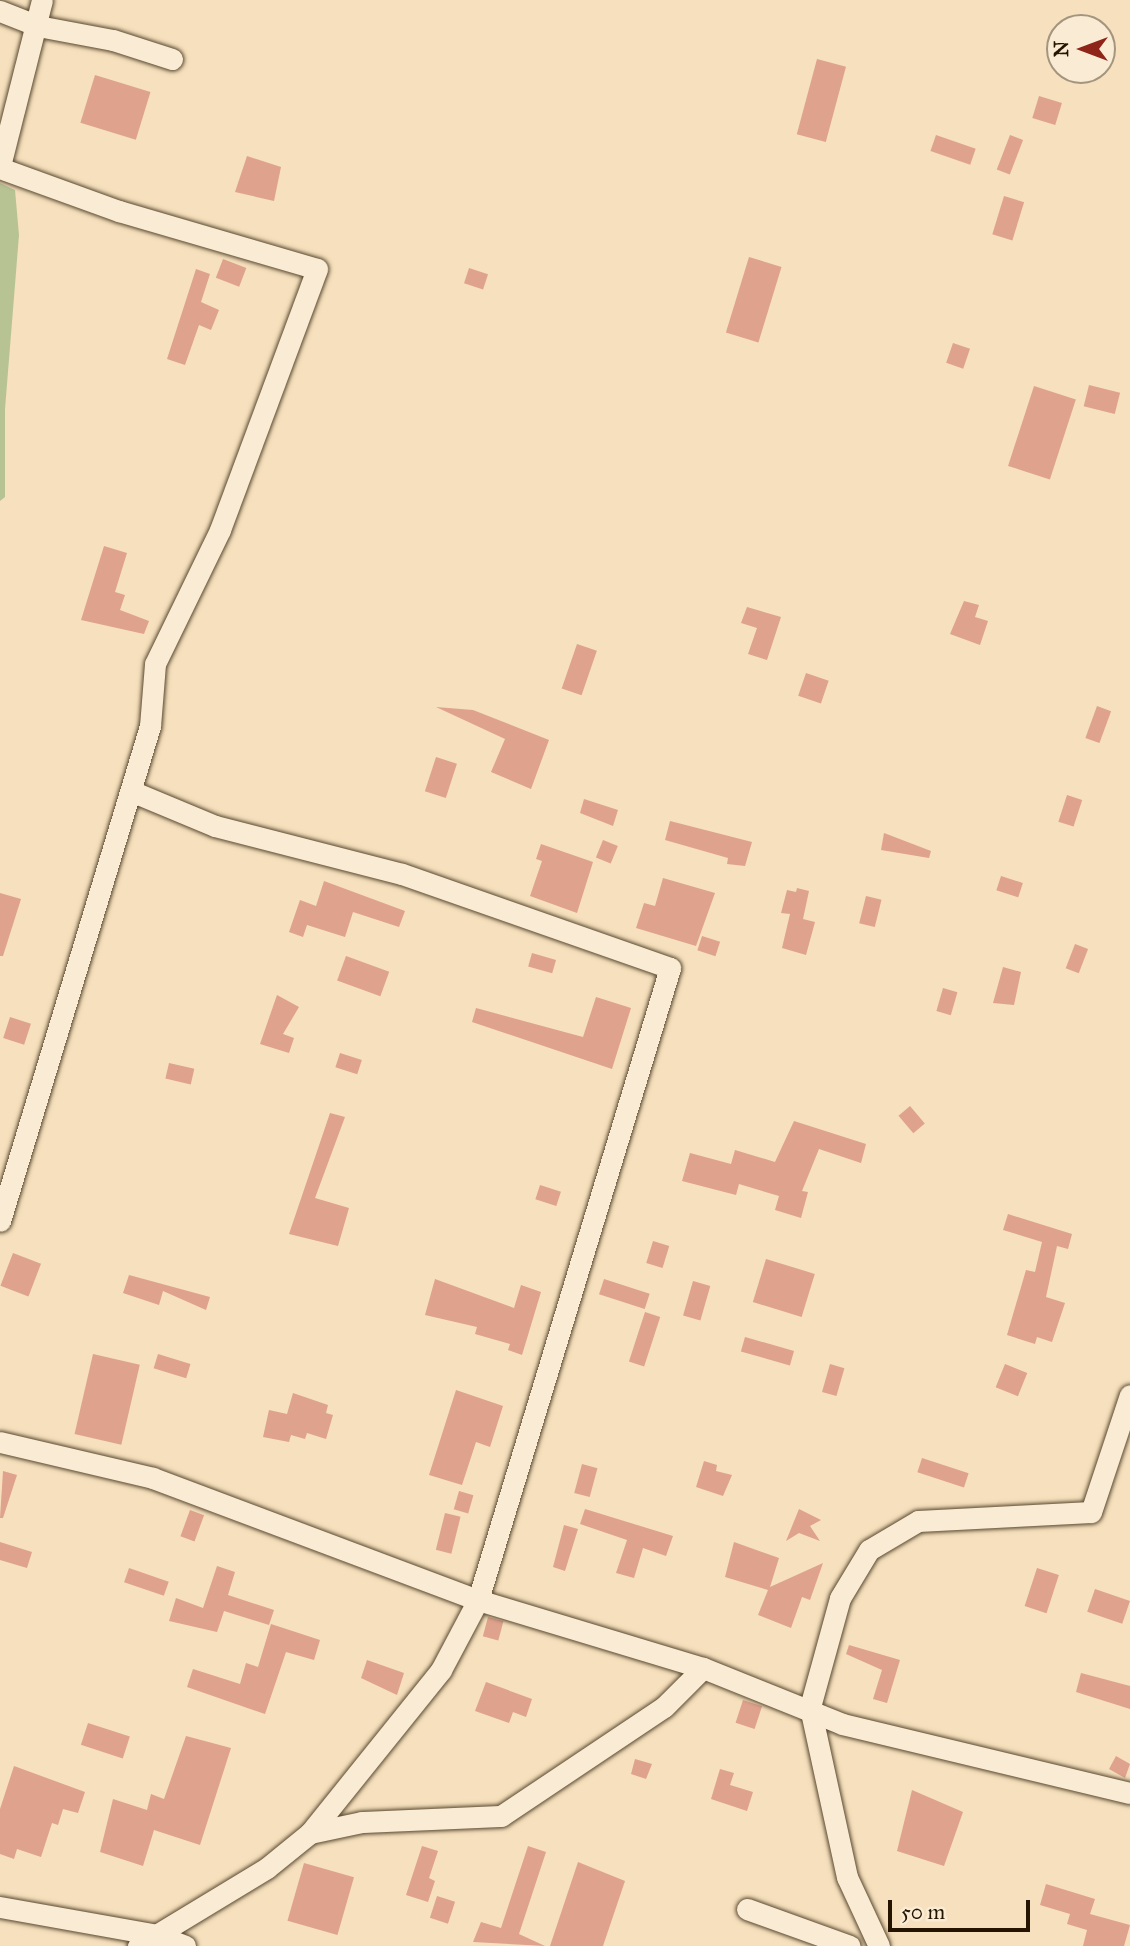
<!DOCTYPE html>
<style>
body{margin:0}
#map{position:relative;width:1130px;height:1946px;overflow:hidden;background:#f6e0bd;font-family:"IM FELL Great Primer",serif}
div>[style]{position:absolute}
.green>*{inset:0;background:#b8c394}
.building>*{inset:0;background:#dfa28d;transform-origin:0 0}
.roads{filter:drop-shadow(0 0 2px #59482f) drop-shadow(0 0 2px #59482f)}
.minor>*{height:21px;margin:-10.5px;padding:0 10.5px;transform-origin:10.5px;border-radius:10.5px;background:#f9ebd4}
span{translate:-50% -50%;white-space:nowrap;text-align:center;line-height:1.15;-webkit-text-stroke:5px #f9ebd4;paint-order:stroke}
.north{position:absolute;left:1046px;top:14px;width:70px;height:70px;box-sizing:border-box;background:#f9ebd4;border:2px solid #a4957f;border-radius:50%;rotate:270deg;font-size:19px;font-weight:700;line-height:28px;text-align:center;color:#251500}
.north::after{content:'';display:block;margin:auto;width:24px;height:32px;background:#8f2418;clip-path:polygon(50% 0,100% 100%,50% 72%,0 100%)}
.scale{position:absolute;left:888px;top:1900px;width:142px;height:32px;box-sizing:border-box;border:4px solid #251500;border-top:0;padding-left:9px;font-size:21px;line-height:24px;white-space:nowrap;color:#251500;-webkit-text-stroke:5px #f9ebd4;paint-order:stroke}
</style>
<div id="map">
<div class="green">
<i style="clip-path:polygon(0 183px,15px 190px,19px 235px,5px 409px,5px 497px,0 501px)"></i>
</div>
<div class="building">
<i style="left:817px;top:59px;width:30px;height:78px;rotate:15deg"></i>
<i style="left:95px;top:75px;width:58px;height:50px;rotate:17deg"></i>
<i style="left:1039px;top:96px;width:24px;height:23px;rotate:17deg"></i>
<i style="left:936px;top:135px;width:42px;height:17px;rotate:19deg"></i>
<i style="left:1010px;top:135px;width:14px;height:37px;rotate:21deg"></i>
<i style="clip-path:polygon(247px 156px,281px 167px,274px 201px,235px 192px)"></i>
<i style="left:1004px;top:196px;width:21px;height:40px;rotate:17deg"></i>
<i style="left:749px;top:257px;width:34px;height:79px;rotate:17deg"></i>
<i style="left:223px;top:259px;width:25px;height:20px;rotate:21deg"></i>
<i style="left:469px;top:268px;width:20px;height:16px;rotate:18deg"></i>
<i style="clip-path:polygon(196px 269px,210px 274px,201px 302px,219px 310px,211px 330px,199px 325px,185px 365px,167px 359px)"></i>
<i style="left:953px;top:343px;width:18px;height:21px;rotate:19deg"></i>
<i style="left:1089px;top:385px;width:32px;height:22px;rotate:14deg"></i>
<i style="left:1034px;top:386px;width:44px;height:84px;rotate:18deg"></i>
<i style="clip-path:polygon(104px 546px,127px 553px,115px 592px,125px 595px,120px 610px,149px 621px,144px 634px,81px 620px)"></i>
<i style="clip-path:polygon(964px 601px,979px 605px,975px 617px,988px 621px,980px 645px,950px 634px)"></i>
<i style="clip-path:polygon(747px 607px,781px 617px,767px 660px,748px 654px,757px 628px,741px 623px)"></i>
<i style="left:577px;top:644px;width:21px;height:47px;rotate:19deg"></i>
<i style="left:806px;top:673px;width:24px;height:24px;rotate:19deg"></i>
<i style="left:1097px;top:706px;width:15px;height:34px;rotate:20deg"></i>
<i style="clip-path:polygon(436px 707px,473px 710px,549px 740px,531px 789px,491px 772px,505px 739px)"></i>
<i style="left:436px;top:757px;width:22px;height:36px;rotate:18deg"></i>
<i style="left:1067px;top:795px;width:16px;height:28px;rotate:18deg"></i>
<i style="clip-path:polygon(584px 799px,618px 810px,613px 826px,580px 813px)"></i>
<i style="clip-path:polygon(670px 821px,752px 842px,745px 866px,727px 864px,728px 858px,665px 840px)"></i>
<i style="clip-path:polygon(884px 833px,931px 851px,929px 858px,881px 850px)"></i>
<i style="left:603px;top:840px;width:16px;height:19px;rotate:22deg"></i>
<i style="clip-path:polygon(541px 844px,593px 862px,577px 913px,530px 896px,542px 861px,536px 859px)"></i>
<i style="left:1001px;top:876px;width:23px;height:15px;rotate:18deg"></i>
<i style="clip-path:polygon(663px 878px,715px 893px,696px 946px,636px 928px,644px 903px,655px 906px)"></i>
<i style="clip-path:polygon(324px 881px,405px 911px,399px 927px,353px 912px,345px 937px,307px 925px,303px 937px,289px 932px,300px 900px,316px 906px)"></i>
<i style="clip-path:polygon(797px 888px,809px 891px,803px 919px,815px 922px,806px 955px,782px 948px,790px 914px,781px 913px,787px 890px,796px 892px)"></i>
<i style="clip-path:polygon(0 893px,21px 899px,3px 956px,0 956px)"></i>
<i style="left:866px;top:896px;width:16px;height:28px;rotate:14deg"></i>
<i style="left:702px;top:936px;width:19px;height:15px;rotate:18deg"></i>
<i style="left:1075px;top:944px;width:14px;height:26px;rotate:21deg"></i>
<i style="left:532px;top:953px;width:25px;height:14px;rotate:16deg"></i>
<i style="left:346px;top:956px;width:46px;height:26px;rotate:20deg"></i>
<i style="clip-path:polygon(1003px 967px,1021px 972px,1014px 1005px,993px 1003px)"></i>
<i style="left:943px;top:988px;width:15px;height:24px;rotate:16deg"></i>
<i style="clip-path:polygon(277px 995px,299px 1007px,283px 1034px,294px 1038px,289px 1053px,260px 1044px)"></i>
<i style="clip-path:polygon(596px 997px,631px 1008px,612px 1069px,472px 1022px,476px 1008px,583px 1037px)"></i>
<i style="left:10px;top:1017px;width:22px;height:22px;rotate:18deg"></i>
<i style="left:340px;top:1053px;width:23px;height:15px;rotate:18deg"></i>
<i style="left:169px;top:1063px;width:26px;height:16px;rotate:13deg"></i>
<i style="left:910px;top:1106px;width:23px;height:15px;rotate:50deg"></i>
<i style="clip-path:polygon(330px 1113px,345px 1117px,315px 1198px,349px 1208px,338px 1246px,289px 1234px)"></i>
<i style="clip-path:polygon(794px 1121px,866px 1144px,861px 1163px,819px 1149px,802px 1191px,808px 1192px,801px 1218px,775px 1210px,779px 1196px,739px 1184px,736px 1195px,682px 1181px,690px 1153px,731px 1164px,735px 1150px,775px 1162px)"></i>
<i style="left:540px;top:1185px;width:22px;height:15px;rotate:18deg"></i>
<i style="clip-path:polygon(1008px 1214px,1072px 1234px,1068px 1249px,1057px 1246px,1046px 1297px,1065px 1303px,1052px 1342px,1037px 1337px,1035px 1344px,1007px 1335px,1026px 1270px,1035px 1272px,1042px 1242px,1003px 1230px)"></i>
<i style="left:653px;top:1241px;width:17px;height:23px;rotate:17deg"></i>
<i style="left:13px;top:1253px;width:30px;height:35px;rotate:21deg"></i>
<i style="left:766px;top:1259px;width:51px;height:45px;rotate:17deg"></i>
<i style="clip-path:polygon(129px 1275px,210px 1297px,206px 1310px,163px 1291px,159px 1305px,123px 1293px)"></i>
<i style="clip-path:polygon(435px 1279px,514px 1308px,521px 1285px,541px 1292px,522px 1355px,508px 1350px,510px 1344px,475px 1334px,477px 1327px,425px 1315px)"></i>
<i style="left:604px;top:1279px;width:48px;height:16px;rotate:18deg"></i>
<i style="left:693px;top:1281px;width:18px;height:36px;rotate:16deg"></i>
<i style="left:645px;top:1312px;width:16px;height:52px;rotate:18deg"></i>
<i style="left:745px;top:1337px;width:51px;height:15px;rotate:16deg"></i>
<i style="left:93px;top:1354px;width:48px;height:82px;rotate:13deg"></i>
<i style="left:158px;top:1354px;width:34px;height:15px;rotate:17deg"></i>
<i style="left:830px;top:1364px;width:15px;height:29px;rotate:16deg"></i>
<i style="left:1005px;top:1364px;width:24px;height:25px;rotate:22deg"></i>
<i style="clip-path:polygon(456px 1390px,503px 1406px,490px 1447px,476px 1442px,462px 1485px,429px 1475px)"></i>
<i style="clip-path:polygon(293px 1393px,328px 1405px,326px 1413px,333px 1415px,326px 1439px,307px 1433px,305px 1439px,291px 1435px,289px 1442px,263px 1437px,269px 1410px,287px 1414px)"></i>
<i style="left:922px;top:1458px;width:49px;height:15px;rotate:18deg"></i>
<i style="clip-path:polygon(704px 1461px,717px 1465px,716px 1471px,732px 1475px,723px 1496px,696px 1487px)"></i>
<i style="left:582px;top:1464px;width:16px;height:30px;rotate:15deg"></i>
<i style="clip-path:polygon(3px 1471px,17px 1475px,3px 1518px,0 1518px)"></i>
<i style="left:459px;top:1491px;width:15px;height:19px;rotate:16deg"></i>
<i style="clip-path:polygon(585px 1509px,673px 1536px,666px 1556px,643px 1548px,634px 1578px,616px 1573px,627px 1540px,580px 1524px)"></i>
<i style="clip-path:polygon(799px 1509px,821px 1520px,810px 1526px,820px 1541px,799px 1533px,786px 1541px)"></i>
<i style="left:190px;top:1510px;width:15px;height:28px;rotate:20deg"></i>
<i style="left:445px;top:1513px;width:16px;height:38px;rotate:14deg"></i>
<i style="clip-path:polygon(564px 1525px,578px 1529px,565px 1571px,553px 1567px)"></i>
<i style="clip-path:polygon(0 1542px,32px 1552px,27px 1568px,0 1560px)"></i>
<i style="clip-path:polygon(734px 1542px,779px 1558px,770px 1587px,823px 1563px,810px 1600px,802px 1597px,791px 1628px,758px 1615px,768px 1590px,725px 1577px)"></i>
<i style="clip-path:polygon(217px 1566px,235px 1572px,228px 1595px,274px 1610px,269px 1625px,224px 1611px,217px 1632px,169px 1621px,176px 1598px,203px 1608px)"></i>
<i style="left:129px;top:1568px;width:42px;height:15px;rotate:19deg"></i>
<i style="left:1037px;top:1568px;width:23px;height:40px;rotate:18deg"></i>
<i style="left:1095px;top:1589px;width:37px;height:24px;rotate:19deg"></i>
<i style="left:488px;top:1617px;width:16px;height:20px;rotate:15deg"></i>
<i style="clip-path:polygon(271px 1624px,320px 1640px,314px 1660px,286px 1652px,265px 1714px,187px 1687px,193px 1669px,240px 1684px,246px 1663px,258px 1667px)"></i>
<i style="clip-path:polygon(849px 1645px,900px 1660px,887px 1703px,873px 1699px,882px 1670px,846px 1654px)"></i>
<i style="clip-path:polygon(367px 1660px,404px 1673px,397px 1695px,361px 1678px)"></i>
<i style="clip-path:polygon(1081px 1673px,1130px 1686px,1130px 1709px,1076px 1692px)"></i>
<i style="clip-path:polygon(486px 1682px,532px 1699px,526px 1717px,513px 1712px,509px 1723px,475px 1711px)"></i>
<i style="left:743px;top:1700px;width:20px;height:24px;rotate:18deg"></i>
<i style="left:88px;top:1723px;width:44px;height:23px;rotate:18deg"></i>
<i style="clip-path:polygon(186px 1736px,231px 1748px,200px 1845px,154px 1830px,143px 1866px,100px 1852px,113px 1799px,147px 1810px,151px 1794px,164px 1799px)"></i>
<i style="clip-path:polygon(1116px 1756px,1130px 1764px,1125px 1778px,1109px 1769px)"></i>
<i style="clip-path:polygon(635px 1759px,652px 1764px,646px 1779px,631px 1774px)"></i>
<i style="clip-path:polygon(14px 1766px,85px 1792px,78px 1813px,63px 1809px,58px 1825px,52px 1823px,41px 1857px,17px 1849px,14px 1859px,0 1854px,0 1809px)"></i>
<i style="clip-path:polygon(720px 1769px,734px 1773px,730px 1785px,753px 1792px,747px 1811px,711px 1799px)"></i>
<i style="clip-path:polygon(912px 1790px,963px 1812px,944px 1866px,897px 1851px)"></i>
<i style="clip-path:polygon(422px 1846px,438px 1851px,429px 1878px,435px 1881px,428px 1902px,406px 1895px)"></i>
<i style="clip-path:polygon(528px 1846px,546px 1852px,519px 1934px,545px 1946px,473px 1942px,481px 1922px,501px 1928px)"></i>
<i style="clip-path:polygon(578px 1862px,625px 1881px,603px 1946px,550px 1946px)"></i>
<i style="left:304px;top:1863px;width:52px;height:60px;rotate:16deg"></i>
<i style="clip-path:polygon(1046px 1884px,1095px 1899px,1090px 1914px,1130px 1925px,1124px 1946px,1083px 1946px,1087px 1930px,1067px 1924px,1070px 1914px,1040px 1905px)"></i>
<i style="left:437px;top:1896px;width:19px;height:23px;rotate:18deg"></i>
</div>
<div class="roads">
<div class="minor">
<i style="left:0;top:11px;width:41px;rotate:21.5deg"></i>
<i style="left:38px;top:26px;width:76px;rotate:10.6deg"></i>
<i style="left:113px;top:40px;width:62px;rotate:17.9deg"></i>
<i style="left:0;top:166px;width:171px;rotate:-75.8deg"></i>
<i style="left:0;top:168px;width:127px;rotate:19.9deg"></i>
<i style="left:119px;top:211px;width:206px;rotate:16.3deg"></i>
<i style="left:317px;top:269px;width:278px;rotate:110.4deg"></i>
<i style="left:220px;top:530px;width:149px;rotate:115.9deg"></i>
<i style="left:155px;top:664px;width:62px;rotate:94.6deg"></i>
<i style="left:150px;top:726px;width:517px;rotate:106.86deg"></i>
<i style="left:131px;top:791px;width:91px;rotate:22.6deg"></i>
<i style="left:215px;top:826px;width:193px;rotate:14.4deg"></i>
<i style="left:402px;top:874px;width:284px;rotate:19.3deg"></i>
<i style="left:670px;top:968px;width:661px;rotate:106.9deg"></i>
<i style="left:478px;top:1600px;width:79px;rotate:117.9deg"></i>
<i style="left:441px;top:1670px;width:209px;rotate:128.8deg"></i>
<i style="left:310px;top:1833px;width:55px;rotate:140.9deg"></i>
<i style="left:267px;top:1868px;width:151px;rotate:148.8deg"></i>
<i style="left:0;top:1442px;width:157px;rotate:13.2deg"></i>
<i style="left:153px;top:1478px;width:347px;rotate:20.6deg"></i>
<i style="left:478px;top:1600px;width:235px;rotate:16.8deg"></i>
<i style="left:703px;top:1668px;width:150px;rotate:21.9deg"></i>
<i style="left:842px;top:1724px;width:296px;rotate:13.5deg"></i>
<i style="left:310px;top:1833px;width:53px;rotate:-11.9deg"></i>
<i style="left:362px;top:1822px;width:139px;rotate:-2.5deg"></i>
<i style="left:501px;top:1816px;width:196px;rotate:-33.8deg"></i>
<i style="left:664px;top:1707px;width:55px;rotate:-45deg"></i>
<i style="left:0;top:1907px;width:159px;rotate:10.1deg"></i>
<i style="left:157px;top:1935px;width:30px;rotate:21deg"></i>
<i style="left:747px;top:1909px;width:109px;rotate:19.8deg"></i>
<i style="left:879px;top:1946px;width:76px;rotate:-114.9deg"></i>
<i style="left:847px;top:1877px;width:174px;rotate:-102.3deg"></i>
<i style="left:810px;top:1707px;width:113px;rotate:-74.6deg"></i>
<i style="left:840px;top:1598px;width:56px;rotate:-58.9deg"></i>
<i style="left:869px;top:1550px;width:57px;rotate:-30.6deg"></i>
<i style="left:918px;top:1521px;width:173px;rotate:-3deg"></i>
<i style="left:1091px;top:1512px;width:123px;rotate:-71.6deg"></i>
</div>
</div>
<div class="north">N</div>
<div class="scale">50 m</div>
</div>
